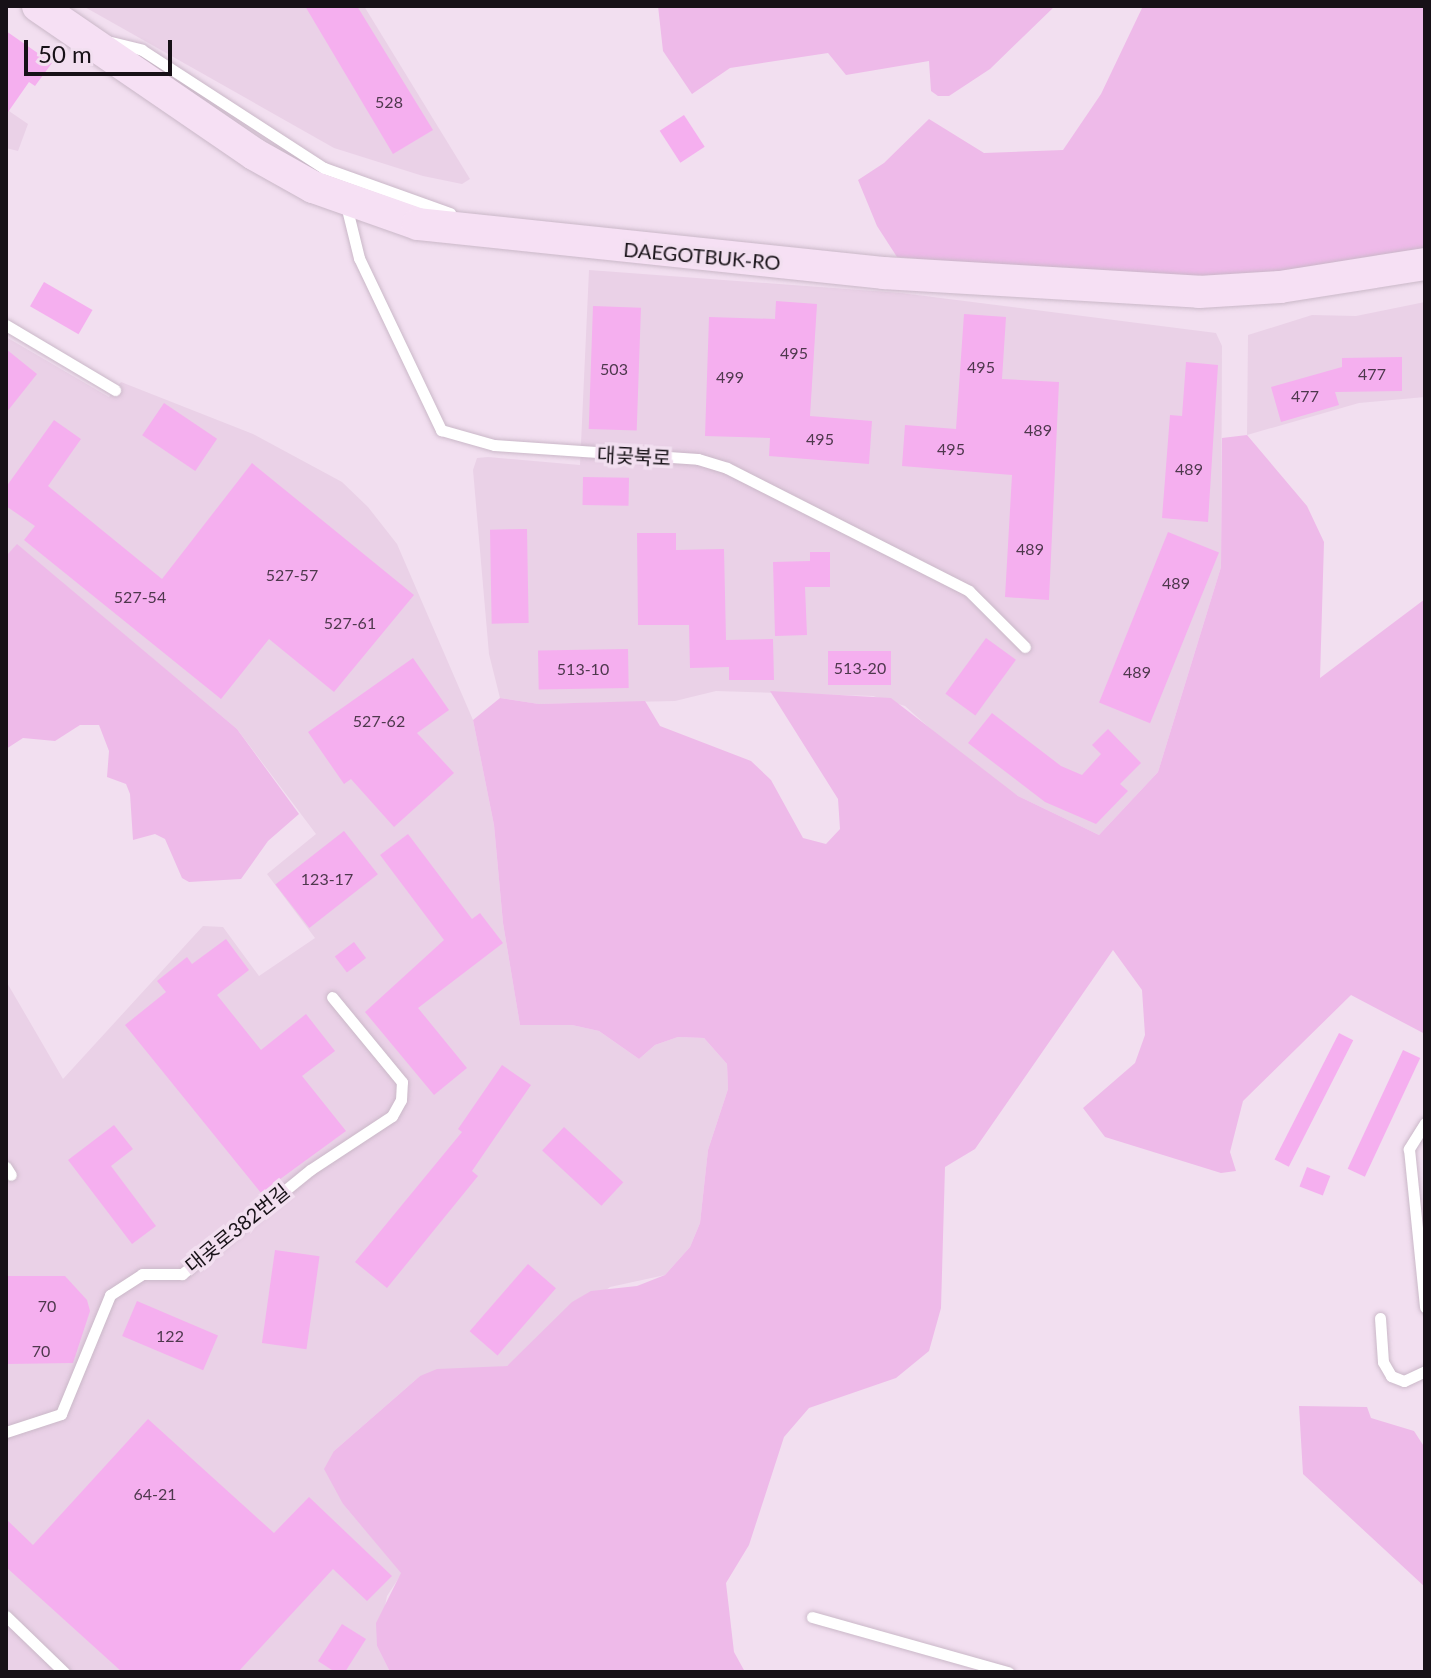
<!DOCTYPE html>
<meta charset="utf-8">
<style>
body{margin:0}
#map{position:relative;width:1431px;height:1678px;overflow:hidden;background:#f2dff0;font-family:Lato,"Noto Sans KR",sans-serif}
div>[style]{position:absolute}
.built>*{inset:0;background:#ead1e7}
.green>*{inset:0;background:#eebae9}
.building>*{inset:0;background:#f5afef;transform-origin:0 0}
.roads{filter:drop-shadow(0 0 2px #cab8c8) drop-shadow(0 0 2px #cab8c8)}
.lane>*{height:11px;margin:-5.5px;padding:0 5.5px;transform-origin:5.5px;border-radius:5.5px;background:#fff}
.secondary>*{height:32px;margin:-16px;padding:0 16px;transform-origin:16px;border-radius:16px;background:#f6e0f4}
span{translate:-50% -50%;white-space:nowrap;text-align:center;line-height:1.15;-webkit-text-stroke:7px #f2dff0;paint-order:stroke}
.number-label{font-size:16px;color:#4e384d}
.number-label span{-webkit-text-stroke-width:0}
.street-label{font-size:20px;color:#171117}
.frame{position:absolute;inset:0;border:8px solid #171117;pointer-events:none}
.scale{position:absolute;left:24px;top:40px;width:148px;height:36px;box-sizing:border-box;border:4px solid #171117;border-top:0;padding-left:10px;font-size:24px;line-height:28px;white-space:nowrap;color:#171117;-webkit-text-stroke:6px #f2dff0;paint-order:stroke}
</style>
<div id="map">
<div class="built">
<i style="clip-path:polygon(83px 6px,364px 6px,470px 179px,462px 184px,423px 176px,334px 148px)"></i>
<i style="clip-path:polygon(6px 109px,28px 124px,18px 151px,6px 148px)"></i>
<i style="clip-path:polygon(589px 270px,901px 293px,1216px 333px,1222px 346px,1221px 567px,1158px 772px,1099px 835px,1018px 796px,964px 759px,905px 706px,873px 696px,716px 691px,675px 701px,539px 704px,500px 698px,489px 654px,473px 470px,477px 458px,488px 457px,580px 465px)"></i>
<i style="clip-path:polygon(1425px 302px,1425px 397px,1359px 403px,1247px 435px,1248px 335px,1312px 315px,1356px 316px)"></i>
<i style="clip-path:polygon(6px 337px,109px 397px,121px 382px,253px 434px,342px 482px,368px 507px,397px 544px,473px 720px,494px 825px,503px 923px,520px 1025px,572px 1025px,599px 1031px,639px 1059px,655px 1045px,678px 1037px,704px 1038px,727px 1064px,728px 1089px,708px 1150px,700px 1223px,690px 1247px,665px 1275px,610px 1287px,507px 1366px,420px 1376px,334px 1451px,343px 1504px,402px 1573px,387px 1596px,377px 1646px,390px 1672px,6px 1672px,6px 981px,63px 1079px,203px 926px,223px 927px,259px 976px,315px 938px,267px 874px,316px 834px,237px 729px,17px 545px,6px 556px)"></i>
</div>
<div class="green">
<i style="clip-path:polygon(658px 6px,1055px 6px,990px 69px,949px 96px,938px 96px,931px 91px,929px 61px,846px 75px,828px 53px,730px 68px,692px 94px,663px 51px)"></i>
<i style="clip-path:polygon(1143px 6px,1425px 6px,1425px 263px,1247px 289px,897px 257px,877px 226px,858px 180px,884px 163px,929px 119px,984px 153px,1063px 150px,1101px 94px)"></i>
<i style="clip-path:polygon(1247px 435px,1307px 506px,1324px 542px,1320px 678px,1425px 599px,1425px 1034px,1351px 995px,1243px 1101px,1230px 1152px,1236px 1171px,1221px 1173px,1105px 1137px,1083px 1108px,1135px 1063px,1145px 1035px,1142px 990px,1113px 950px,975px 1149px,945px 1167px,941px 1308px,929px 1351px,896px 1378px,809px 1408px,784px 1437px,749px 1545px,726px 1583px,734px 1652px,745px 1672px,390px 1672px,377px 1646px,376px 1623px,401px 1573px,343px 1504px,324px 1469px,334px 1451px,420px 1376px,437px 1369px,507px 1366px,572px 1302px,591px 1291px,637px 1286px,665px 1275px,690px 1247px,700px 1223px,708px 1150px,728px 1089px,727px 1064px,704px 1038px,678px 1037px,655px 1045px,639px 1059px,599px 1031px,572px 1025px,520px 1025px,503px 923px,494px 825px,473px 720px,500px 698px,539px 704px,645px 701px,660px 726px,751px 761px,771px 780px,803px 838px,826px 844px,840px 829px,838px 799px,770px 691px,891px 698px,1018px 796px,1099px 835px,1158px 772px,1221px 567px,1222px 438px)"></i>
<i style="clip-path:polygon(17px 544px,237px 729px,299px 814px,268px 841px,241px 879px,189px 882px,182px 878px,165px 839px,155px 834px,133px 840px,130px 794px,126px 784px,107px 777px,109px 751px,99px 725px,80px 725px,55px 741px,23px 738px,6px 749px,6px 556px)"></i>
<i style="clip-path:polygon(1299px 1406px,1367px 1407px,1371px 1418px,1414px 1431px,1425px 1448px,1425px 1587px,1303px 1474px)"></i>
</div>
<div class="building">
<i style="clip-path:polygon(305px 6px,357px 6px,433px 130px,393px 154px)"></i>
<i style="clip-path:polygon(6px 31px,52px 63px,35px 86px,29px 82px,6px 115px)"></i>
<i style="left:684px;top:115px;width:38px;height:29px;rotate:57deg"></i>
<i style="left:44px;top:282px;width:56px;height:28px;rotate:30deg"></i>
<i style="clip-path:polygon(776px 301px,817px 304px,810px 416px,872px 421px,869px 464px,769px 456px,770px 438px,705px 436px,709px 317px,775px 319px)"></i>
<i style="left:593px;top:306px;width:48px;height:123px;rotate:2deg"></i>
<i style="clip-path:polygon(964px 314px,1006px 317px,1002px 379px,1059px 382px,1049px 600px,1005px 597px,1012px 475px,902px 466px,905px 425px,956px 429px)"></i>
<i style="clip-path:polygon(6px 349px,37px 374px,6px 413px)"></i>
<i style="clip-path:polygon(1402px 357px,1402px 391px,1335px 392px,1339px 405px,1281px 422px,1271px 387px,1342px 367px,1342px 358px)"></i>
<i style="clip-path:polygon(1186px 362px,1218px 365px,1208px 522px,1162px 518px,1170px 415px,1182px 416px)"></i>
<i style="left:164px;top:403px;width:64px;height:39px;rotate:34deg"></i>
<i style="clip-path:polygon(54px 420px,81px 439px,48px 486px,162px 579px,252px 463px,414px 595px,334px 692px,269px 639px,221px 699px,24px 540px,35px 526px,6px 506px,6px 487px)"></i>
<i style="left:583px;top:477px;width:46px;height:28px;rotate:1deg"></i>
<i style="left:527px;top:529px;width:94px;height:37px;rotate:89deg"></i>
<i style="left:1168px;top:532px;width:55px;height:184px;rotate:22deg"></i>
<i style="clip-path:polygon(637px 533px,676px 533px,676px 550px,724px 549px,726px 640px,773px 639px,774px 680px,729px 680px,729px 667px,690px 668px,689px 625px,638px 625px)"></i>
<i style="clip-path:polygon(810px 552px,830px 552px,830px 587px,805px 587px,807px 635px,775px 636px,773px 562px,810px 561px)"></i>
<i style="left:986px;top:638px;width:37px;height:69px;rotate:36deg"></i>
<i style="left:628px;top:649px;width:39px;height:90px;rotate:89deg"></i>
<i style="left:828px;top:651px;width:63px;height:34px"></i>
<i style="clip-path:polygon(413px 658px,449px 710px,417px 733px,454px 773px,394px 827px,351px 779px,344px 784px,308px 732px)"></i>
<i style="clip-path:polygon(992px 713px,1061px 766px,1082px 775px,1101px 754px,1092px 745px,1108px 729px,1141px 763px,1120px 784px,1128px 791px,1096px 824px,1045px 802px,968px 743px)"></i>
<i style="left:344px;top:831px;width:55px;height:87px;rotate:52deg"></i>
<i style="clip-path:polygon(408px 834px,472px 919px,480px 913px,503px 943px,418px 1008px,467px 1068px,434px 1095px,365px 1012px,444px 940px,380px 855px)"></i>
<i style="clip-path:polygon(226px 939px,249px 970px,217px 995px,261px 1050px,306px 1014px,335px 1051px,302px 1076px,346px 1131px,261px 1193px,125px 1025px,166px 992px,157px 981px,187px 957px,192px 964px)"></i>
<i style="left:354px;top:942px;width:20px;height:24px;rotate:53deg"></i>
<i style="left:1339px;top:1033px;width:16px;height:142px;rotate:27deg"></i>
<i style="left:1403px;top:1050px;width:19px;height:131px;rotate:25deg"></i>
<i style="clip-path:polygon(502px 1065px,531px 1085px,472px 1171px,478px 1176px,387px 1288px,355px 1262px,462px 1132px,458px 1129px)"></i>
<i style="clip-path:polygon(114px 1125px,133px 1149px,111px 1166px,156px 1226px,132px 1244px,68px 1160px)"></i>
<i style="left:564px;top:1127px;width:81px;height:32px;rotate:43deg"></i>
<i style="left:1307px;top:1167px;width:25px;height:21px;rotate:21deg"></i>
<i style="left:275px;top:1250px;width:45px;height:94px;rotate:8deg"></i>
<i style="left:528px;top:1264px;width:37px;height:89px;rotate:41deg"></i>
<i style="clip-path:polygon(6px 1276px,65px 1276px,87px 1300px,90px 1311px,73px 1363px,6px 1364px)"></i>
<i style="left:137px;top:1301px;width:88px;height:38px;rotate:23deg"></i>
<i style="clip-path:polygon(148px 1419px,274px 1533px,309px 1497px,392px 1576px,367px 1601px,333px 1569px,238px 1672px,122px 1672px,6px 1567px,6px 1519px,33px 1545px)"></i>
<i style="clip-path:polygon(342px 1624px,366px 1639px,345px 1672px,335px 1672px,318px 1661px)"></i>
</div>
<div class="roads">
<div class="lane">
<i style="left:107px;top:41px;width:36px;rotate:14deg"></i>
<i style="left:142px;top:50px;width:217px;rotate:33deg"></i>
<i style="left:324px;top:168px;width:134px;rotate:19.7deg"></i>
<i style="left:346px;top:205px;width:55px;rotate:76.2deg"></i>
<i style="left:359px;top:258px;width:191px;rotate:64.5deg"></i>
<i style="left:441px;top:430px;width:55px;rotate:15.8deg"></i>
<i style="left:494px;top:445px;width:204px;rotate:3.9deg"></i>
<i style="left:698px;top:459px;width:30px;rotate:17deg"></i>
<i style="left:727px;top:468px;width:271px;rotate:26.9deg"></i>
<i style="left:969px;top:591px;width:79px;rotate:45deg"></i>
<i style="left:6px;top:325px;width:127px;rotate:30.8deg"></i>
<i style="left:1425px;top:1123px;width:31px;rotate:122deg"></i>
<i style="left:1409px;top:1149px;width:159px;rotate:84.2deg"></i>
<i style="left:6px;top:1167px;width:9px;rotate:58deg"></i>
<i style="left:1380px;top:1318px;width:44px;rotate:86.1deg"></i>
<i style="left:1383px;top:1362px;width:16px;rotate:60deg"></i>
<i style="left:1391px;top:1376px;width:14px;rotate:21deg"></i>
<i style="left:1404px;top:1381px;width:23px;rotate:-25deg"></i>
<i style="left:6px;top:1432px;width:58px;rotate:-18.1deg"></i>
<i style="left:61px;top:1414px;width:129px;rotate:-67.6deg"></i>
<i style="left:110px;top:1295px;width:38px;rotate:-33deg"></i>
<i style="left:142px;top:1274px;width:40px"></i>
<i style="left:182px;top:1274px;width:165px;rotate:-39.1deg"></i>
<i style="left:310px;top:1170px;width:98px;rotate:-33.4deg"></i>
<i style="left:392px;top:1116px;width:18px;rotate:-61deg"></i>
<i style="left:401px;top:1100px;width:18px;rotate:-87deg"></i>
<i style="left:402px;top:1082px;width:110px;rotate:-129.5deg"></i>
<i style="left:6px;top:1616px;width:81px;rotate:44deg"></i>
<i style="left:812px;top:1617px;width:204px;rotate:15.7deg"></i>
</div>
<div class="secondary">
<i style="left:38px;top:6px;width:262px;rotate:34.4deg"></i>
<i style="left:254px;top:154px;width:68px;rotate:29.2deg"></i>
<i style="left:313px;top:187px;width:111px;rotate:19.4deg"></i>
<i style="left:418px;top:224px;width:468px;rotate:6deg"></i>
<i style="left:883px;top:273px;width:317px;rotate:3.4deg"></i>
<i style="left:1199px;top:292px;width:81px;rotate:-3.5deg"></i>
<i style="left:1280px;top:287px;width:147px;rotate:-9deg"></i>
</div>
</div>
<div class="number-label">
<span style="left:389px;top:102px">528</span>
<span style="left:794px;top:353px">495</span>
<span style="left:981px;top:367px">495</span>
<span style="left:614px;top:369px">503</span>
<span style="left:1372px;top:374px">477</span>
<span style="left:730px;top:377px">499</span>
<span style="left:1305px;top:396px">477</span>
<span style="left:1038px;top:430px">489</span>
<span style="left:820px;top:439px">495</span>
<span style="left:951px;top:449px">495</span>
<span style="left:1189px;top:469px">489</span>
<span style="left:1030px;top:549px">489</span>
<span style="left:292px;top:575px">527-57</span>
<span style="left:1176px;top:583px">489</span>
<span style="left:140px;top:597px">527-54</span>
<span style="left:350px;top:623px">527-61</span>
<span style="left:860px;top:668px">513-20</span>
<span style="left:583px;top:669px">513-10</span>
<span style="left:1137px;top:672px">489</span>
<span style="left:379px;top:721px">527-62</span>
<span style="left:327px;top:879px">123-17</span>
<span style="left:47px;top:1306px">70</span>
<span style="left:170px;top:1336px">122</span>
<span style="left:41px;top:1351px">70</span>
<span style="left:155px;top:1494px">64-21</span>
</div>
<div class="street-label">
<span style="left:702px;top:256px;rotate:5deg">DAEGOTBUK-RO</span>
<span style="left:634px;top:456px;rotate:3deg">대곶북로</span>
<span style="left:237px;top:1228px;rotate:-39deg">대곶로382번길</span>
</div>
<div class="frame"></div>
<div class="scale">50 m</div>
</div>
